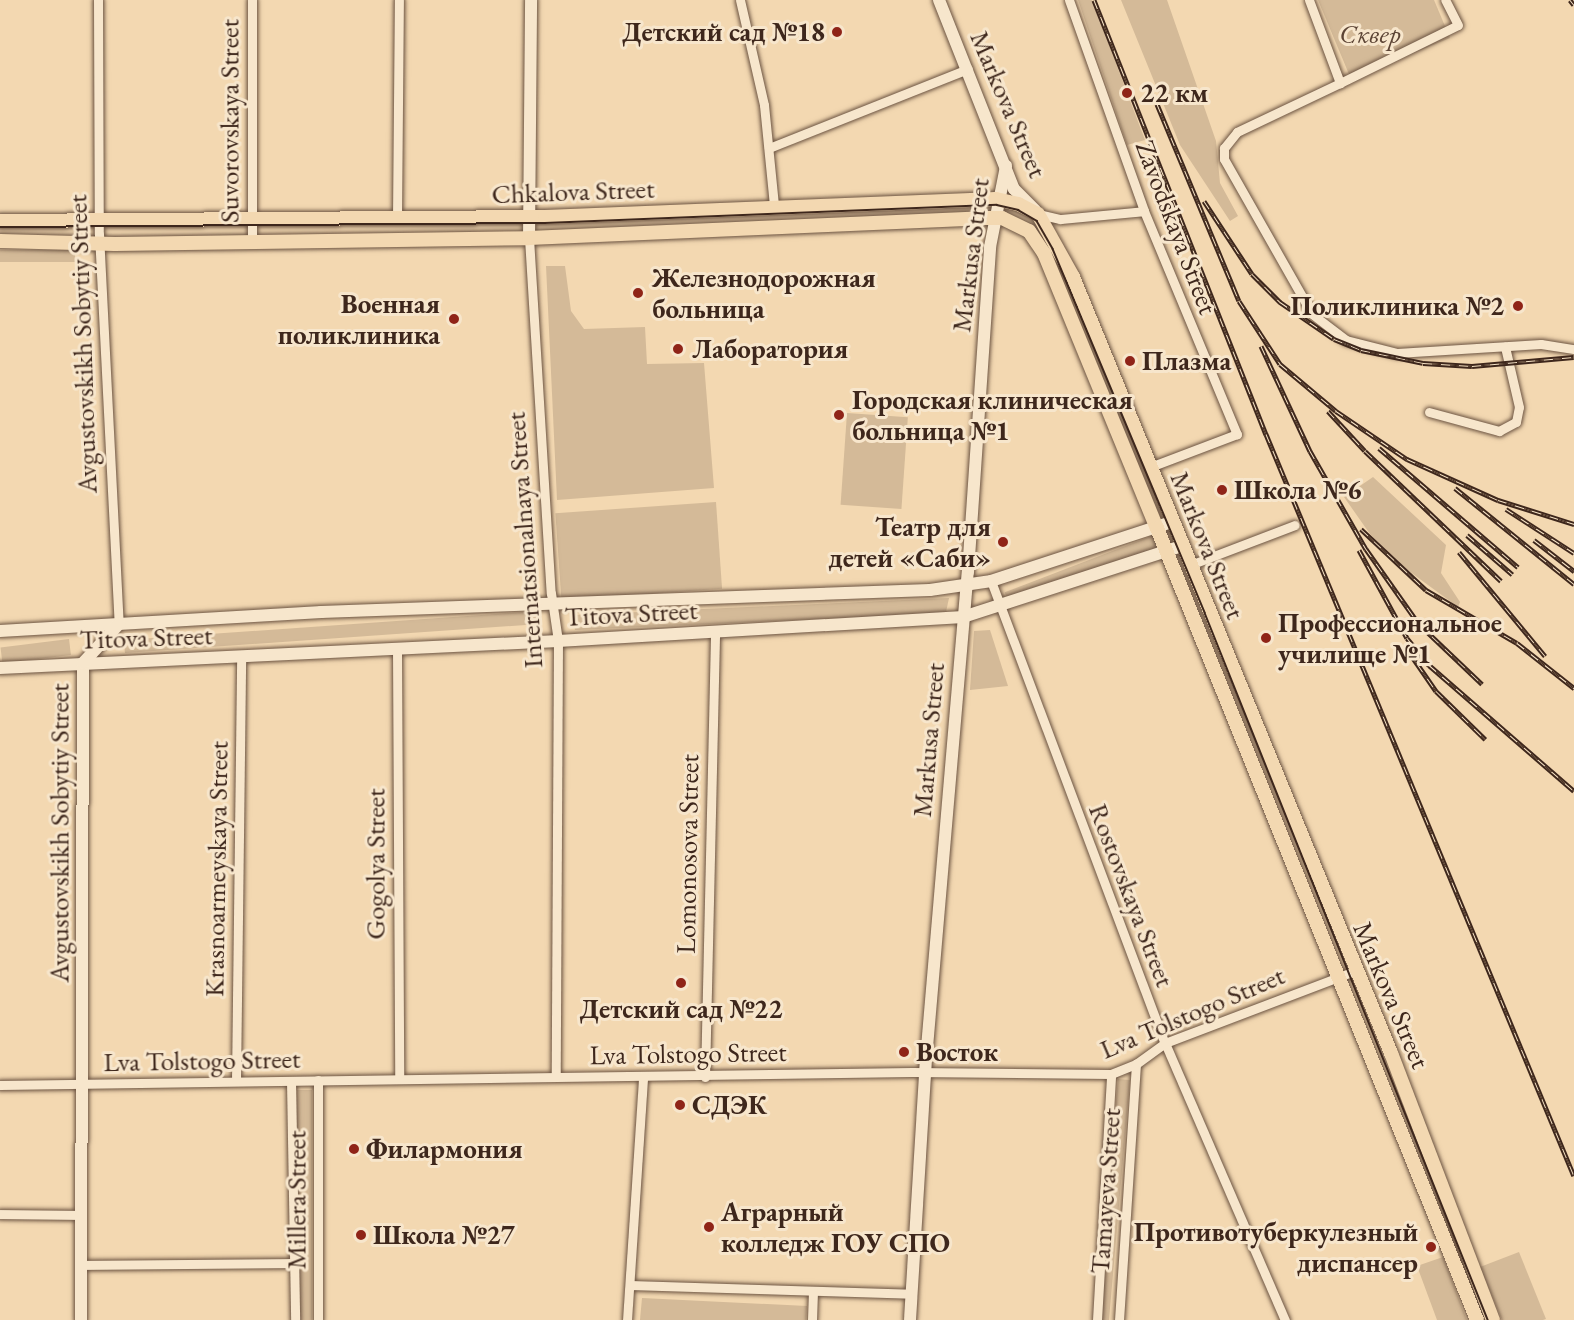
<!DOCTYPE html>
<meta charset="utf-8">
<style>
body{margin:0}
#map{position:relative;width:1574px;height:1320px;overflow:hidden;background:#f3d8b1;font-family:"EB Garamond",serif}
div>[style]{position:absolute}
.green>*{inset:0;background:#d4ba98;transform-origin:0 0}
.roads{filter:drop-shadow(0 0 2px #6b5341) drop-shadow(0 0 2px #6b5341)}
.street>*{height:9px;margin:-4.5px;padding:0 4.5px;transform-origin:4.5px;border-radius:4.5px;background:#f7e6cc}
.secondary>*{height:12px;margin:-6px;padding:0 6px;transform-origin:6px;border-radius:6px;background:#f7e6cc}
.primary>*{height:14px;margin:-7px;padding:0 7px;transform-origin:7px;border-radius:7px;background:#f3d8b1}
.tram>*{height:1.5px;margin:-0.75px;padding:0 0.75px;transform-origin:0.75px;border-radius:0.75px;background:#3e271c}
.rail>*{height:5px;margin-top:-2.5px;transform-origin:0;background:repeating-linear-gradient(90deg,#f7e6cc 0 9px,#3e271c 0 18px);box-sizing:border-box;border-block:2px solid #3e271c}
.dots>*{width:16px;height:16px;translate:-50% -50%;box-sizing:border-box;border:3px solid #f7e6cc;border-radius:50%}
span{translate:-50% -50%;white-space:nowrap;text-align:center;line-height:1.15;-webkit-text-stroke:6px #f7e6cc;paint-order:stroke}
.poi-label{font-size:27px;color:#3e271c;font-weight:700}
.right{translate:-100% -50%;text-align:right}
.left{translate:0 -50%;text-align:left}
.park-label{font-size:27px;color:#5c4435;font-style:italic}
.street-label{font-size:27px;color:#3e271c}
</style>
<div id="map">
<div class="green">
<i style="clip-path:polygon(1078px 0,1092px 0,1145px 140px,1127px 145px)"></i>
<i style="clip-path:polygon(1121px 0,1167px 0,1216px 141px,1220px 183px,1238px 216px,1230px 221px,1180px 145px)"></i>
<i style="clip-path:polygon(1318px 0,1434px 0,1450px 38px,1351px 79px)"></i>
<i style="left:0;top:250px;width:75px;height:12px"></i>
<i style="clip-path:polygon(546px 266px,565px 266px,571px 311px,584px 329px,645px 327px,647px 364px,704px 363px,714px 488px,557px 500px)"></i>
<i style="left:847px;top:413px;width:61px;height:92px;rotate:4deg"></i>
<i style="clip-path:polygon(1373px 477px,1446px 545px,1441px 573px,1460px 602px,1458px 607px,1398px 563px,1370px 534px,1344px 497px)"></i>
<i style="left:716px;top:502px;width:87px;height:161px;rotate:86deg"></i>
<i style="left:1154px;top:535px;width:17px;height:160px;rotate:69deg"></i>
<i style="clip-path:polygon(949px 598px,946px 612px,931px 614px,575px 630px,573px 615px)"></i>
<i style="left:539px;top:611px;width:13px;height:416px;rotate:86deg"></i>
<i style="clip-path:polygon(990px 630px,1008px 686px,970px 690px,974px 631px)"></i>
<i style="left:69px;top:639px;width:16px;height:69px;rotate:83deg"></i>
<i style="left:1118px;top:1079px;width:12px;height:242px;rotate:5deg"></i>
<i style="left:312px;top:1090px;width:230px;height:15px;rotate:90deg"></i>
<i style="clip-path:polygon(1519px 1252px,1546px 1319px,1543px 1320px,1502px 1320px,1480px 1267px)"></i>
<i style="clip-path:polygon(1443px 1257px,1466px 1318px,1467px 1320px,1437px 1320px,1417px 1266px)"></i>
<i style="clip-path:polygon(642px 1298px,807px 1306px,806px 1320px,640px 1320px)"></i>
</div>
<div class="roads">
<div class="street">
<i style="left:98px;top:0;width:234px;rotate:89.8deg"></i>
<i style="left:99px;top:234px;width:391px;rotate:87.1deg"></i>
<i style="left:740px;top:0;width:108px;rotate:77.1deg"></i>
<i style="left:764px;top:105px;width:101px;rotate:84.3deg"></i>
<i style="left:1069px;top:0;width:224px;rotate:70.4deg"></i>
<i style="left:1144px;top:211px;width:242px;rotate:67.4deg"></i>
<i style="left:1237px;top:434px;width:93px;rotate:159.2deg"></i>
<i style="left:1309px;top:0;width:89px;rotate:69.5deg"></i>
<i style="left:1340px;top:83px;width:131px;rotate:-26.2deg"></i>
<i style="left:1458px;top:25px;width:28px;rotate:-117deg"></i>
<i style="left:1340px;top:83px;width:114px;rotate:154.6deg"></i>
<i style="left:1237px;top:132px;width:21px;rotate:129deg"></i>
<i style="left:1224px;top:148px;width:11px;rotate:90deg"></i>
<i style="left:1224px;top:159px;width:178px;rotate:60.4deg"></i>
<i style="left:1312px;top:314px;width:43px;rotate:37.4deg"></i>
<i style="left:1346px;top:340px;width:53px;rotate:14.3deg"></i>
<i style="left:1397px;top:353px;width:144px;rotate:-3.6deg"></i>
<i style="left:1541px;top:344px;width:33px;rotate:9deg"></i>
<i style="left:769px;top:148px;width:214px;rotate:-21.7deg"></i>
<i style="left:1038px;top:214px;width:23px;rotate:13deg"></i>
<i style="left:1060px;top:219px;width:84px;rotate:-5.4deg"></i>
<i style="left:397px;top:219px;width:219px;rotate:-89.5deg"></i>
<i style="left:529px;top:238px;width:356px;rotate:86.5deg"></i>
<i style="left:551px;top:593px;width:49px;rotate:81.7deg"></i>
<i style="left:558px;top:641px;width:436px;rotate:90.3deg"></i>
<i style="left:252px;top:242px;width:242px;rotate:-90deg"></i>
<i style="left:1429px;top:412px;width:73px;rotate:15.2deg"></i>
<i style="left:1499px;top:431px;width:19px;rotate:-28deg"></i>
<i style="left:1516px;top:422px;width:15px;rotate:-79deg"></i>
<i style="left:1519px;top:407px;width:62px;rotate:-103.1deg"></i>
<i style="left:1190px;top:565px;width:112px;rotate:-20.9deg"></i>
<i style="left:991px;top:581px;width:494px;rotate:69.4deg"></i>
<i style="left:1165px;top:1043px;width:302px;rotate:66.6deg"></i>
<i style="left:397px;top:648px;width:431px;rotate:89.7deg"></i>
<i style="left:705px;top:1077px;width:445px;rotate:-88.7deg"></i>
<i style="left:236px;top:1081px;width:424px;rotate:-89.3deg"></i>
<i style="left:291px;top:1081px;width:239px;rotate:89deg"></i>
<i style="left:0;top:1085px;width:912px;rotate:-0.82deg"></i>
<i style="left:912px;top:1072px;width:199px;rotate:0.6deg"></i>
<i style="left:1111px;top:1074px;width:27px;rotate:-22deg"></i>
<i style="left:1136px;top:1064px;width:36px;rotate:-36deg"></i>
<i style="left:1165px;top:1043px;width:203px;rotate:-20.8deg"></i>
<i style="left:0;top:1214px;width:80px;rotate:0.7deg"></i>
<i style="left:80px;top:1265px;width:215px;rotate:-0.5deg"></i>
<i style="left:630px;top:1285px;width:281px;rotate:1.8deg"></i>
<i style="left:318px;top:1320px;width:240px;rotate:-90deg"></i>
<i style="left:627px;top:1320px;width:244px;rotate:-86.2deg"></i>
<i style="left:812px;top:1320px;width:29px;rotate:-88deg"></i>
<i style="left:1097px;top:1320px;width:246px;rotate:-86.7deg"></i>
<i style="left:1119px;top:1320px;width:257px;rotate:-86.2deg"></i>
</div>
<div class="secondary">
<i style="left:939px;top:0;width:203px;rotate:68.4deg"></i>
<i style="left:1014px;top:189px;width:30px;rotate:45deg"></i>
<i style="left:529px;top:238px;width:238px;rotate:-89.5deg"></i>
<i style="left:0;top:631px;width:322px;rotate:-3.4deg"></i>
<i style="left:321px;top:612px;width:609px;rotate:-2.07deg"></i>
<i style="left:930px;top:590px;width:62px;rotate:-8.4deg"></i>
<i style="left:991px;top:581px;width:190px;rotate:-18.1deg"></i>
<i style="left:0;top:668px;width:559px;rotate:-2.77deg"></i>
<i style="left:558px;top:641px;width:406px;rotate:-3.4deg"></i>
<i style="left:963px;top:617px;width:230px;rotate:-18deg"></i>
<i style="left:81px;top:1320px;width:657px;rotate:-89.83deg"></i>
<i style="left:83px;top:663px;width:53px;rotate:-47.3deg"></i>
<i style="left:910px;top:1320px;width:261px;rotate:-86.5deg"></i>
<i style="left:926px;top:1059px;width:489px;rotate:-85.1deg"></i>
<i style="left:968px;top:572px;width:326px;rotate:-86.1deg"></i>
<i style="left:990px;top:247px;width:83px;rotate:-78.8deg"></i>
</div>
<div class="primary">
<i style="left:0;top:221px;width:545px;rotate:-0.42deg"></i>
<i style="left:545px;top:217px;width:451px;rotate:-2.3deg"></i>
<i style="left:996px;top:199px;width:23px;rotate:13deg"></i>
<i style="left:1018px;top:204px;width:22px;rotate:27deg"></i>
<i style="left:1038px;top:214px;width:72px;rotate:60.9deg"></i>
<i style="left:1073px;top:277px;width:839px;rotate:67.72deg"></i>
<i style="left:1391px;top:1053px;width:286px;rotate:69.1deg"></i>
<i style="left:0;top:241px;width:115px;rotate:1.5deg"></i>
<i style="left:115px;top:244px;width:414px;rotate:-0.8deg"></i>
<i style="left:529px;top:238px;width:454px;rotate:-2.5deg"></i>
<i style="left:983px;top:218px;width:19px"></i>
<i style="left:1002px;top:218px;width:30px;rotate:26deg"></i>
<i style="left:1029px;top:231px;width:27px;rotate:56deg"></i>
<i style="left:1044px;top:253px;width:297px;rotate:67.7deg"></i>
<i style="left:1157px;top:528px;width:854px;rotate:68deg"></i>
</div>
</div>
<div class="tram">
<i style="left:0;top:227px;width:545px;rotate:-0.42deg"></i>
<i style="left:545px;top:223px;width:452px;rotate:-2.3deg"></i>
<i style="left:997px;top:205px;width:22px;rotate:13deg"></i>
<i style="left:1018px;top:210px;width:22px;rotate:30deg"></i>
<i style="left:1037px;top:221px;width:32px;rotate:60deg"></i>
<i style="left:1053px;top:249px;width:394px;rotate:67.3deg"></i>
<i style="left:1205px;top:613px;width:762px;rotate:68.18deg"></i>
</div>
<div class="rail">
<i style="left:1094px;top:0;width:467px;rotate:68.4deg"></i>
<i style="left:1266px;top:434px;width:803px;rotate:67.46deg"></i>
<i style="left:1570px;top:0;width:6px;rotate:51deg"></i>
<i style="left:1157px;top:104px;width:213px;rotate:67.4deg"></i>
<i style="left:1239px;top:301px;width:75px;rotate:56.9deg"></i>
<i style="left:1280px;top:364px;width:73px;rotate:40deg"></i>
<i style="left:1336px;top:411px;width:86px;rotate:34.1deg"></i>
<i style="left:1407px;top:459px;width:100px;rotate:24.3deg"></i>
<i style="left:1498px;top:500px;width:80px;rotate:17.5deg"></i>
<i style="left:1204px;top:201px;width:87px;rotate:56.7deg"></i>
<i style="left:1252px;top:274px;width:40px;rotate:45deg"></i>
<i style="left:1280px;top:302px;width:65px;rotate:34.4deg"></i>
<i style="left:1334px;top:339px;width:29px;rotate:22deg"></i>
<i style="left:1361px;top:350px;width:63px;rotate:11.8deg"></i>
<i style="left:1423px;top:363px;width:49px;rotate:3.5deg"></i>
<i style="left:1472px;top:366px;width:102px;rotate:-5deg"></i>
<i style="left:1261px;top:346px;width:116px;rotate:65deg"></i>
<i style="left:1310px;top:451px;width:113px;rotate:60.3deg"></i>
<i style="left:1366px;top:549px;width:92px;rotate:54.8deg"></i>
<i style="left:1419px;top:624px;width:87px;rotate:43.6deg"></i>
<i style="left:1328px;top:411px;width:54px;rotate:47.2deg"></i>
<i style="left:1365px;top:451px;width:188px;rotate:43.7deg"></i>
<i style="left:1379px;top:448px;width:183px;rotate:40.6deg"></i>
<i style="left:1455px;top:488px;width:153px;rotate:38.9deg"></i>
<i style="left:1506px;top:509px;width:81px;rotate:32.9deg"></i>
<i style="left:1361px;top:529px;width:89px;rotate:43.2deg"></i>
<i style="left:1426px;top:590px;width:105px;rotate:30.2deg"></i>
<i style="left:1517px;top:643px;width:73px;rotate:38.3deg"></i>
<i style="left:1467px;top:535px;width:60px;rotate:40.9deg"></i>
<i style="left:1534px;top:540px;width:51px;rotate:37.8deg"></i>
<i style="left:1359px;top:550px;width:100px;rotate:61.4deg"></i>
<i style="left:1407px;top:638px;width:35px;rotate:51deg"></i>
<i style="left:1429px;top:665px;width:192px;rotate:41deg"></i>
<i style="left:1459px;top:552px;width:135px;rotate:50.4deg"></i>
<i style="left:1407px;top:649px;width:51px;rotate:55.4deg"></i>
<i style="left:1436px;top:691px;width:69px;rotate:44.4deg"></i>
</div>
<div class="dots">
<i style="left:837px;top:32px;background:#8f2418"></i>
<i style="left:1127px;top:93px;background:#8f2418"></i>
<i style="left:638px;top:293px;background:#8f2418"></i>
<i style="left:1518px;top:306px;background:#8f2418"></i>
<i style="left:454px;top:319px;background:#8f2418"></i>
<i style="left:678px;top:349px;background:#8f2418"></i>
<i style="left:1130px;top:361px;background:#8f2418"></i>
<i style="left:839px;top:415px;background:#8f2418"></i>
<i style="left:1222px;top:490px;background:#8f2418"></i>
<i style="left:1003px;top:542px;background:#8f2418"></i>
<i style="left:1266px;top:638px;background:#8f2418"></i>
<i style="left:681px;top:983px;background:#8f2418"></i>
<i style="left:904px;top:1052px;background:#8f2418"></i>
<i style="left:680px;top:1105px;background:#8f2418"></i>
<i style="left:354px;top:1149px;background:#8f2418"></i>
<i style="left:709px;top:1227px;background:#8f2418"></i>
<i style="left:361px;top:1235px;background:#8f2418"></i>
<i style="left:1431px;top:1247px;background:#8f2418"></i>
</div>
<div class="poi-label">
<span class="right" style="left:825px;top:32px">Детский сад №18</span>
<span class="left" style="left:1140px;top:93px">22 км</span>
<span class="left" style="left:652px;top:293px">Железнодорожная<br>больница</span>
<span class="right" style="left:440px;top:319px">Военная<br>поликлиника</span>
<span class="right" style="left:1504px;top:306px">Поликлиника №2</span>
<span class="left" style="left:692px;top:349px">Лаборатория</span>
<span class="left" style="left:1142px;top:361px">Плазма</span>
<span class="left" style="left:852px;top:415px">Городская клиническая<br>больница №1</span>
<span class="left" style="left:1234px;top:490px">Школа №6</span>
<span class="right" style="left:991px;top:542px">Театр для<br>детей «Саби»</span>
<span class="left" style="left:1278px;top:638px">Профессиональное<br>училище №1</span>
<span style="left:681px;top:1009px">Детский сад №22</span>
<span class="left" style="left:916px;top:1052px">Восток</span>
<span class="left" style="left:692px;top:1105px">СДЭК</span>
<span class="left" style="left:366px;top:1149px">Филармония</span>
<span class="left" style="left:721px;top:1227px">Аграрный<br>колледж ГОУ СПО</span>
<span class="right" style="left:1418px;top:1247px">Противотуберкулезный<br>диспансер</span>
<span class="left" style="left:373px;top:1235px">Школа №27</span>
</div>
<div class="park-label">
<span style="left:1370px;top:34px">Сквер</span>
</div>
<div class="street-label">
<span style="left:1009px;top:104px;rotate:67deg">Markova Street</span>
<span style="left:229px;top:121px;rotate:-90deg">Suvorovskaya Street</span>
<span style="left:573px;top:191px;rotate:-2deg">Chkalova Street</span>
<span style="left:1177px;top:227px;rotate:69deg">Zavodskaya Street</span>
<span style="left:970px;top:255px;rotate:-83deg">Markusa Street</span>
<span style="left:82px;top:344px;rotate:-92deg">Avgustovskikh Sobytiy Street</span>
<span style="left:524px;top:540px;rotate:-94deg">Internatsionalnaya Street</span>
<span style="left:1208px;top:545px;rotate:68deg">Markova Street</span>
<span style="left:631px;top:613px;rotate:-3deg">Titova Street</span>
<span style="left:146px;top:637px;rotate:-2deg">Titova Street</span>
<span style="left:928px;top:740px;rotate:-85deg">Markusa Street</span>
<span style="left:59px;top:833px;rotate:-90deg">Avgustovskikh Sobytiy Street</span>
<span style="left:687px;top:854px;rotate:-89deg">Lomonosova Street</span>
<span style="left:375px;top:864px;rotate:-90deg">Gogolya Street</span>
<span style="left:216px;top:869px;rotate:-89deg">Krasnoarmeyskaya Street</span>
<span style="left:1132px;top:895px;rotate:69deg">Rostovskaya Street</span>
<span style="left:1392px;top:995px;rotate:67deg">Markova Street</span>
<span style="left:1192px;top:1012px;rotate:-23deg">Lva Tolstogo Street</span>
<span style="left:688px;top:1053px;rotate:-1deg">Lva Tolstogo Street</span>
<span style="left:202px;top:1060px;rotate:-1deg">Lva Tolstogo Street</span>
<span style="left:1105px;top:1191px;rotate:-86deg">Tamayeva Street</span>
<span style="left:296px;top:1200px;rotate:-90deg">Millera Street</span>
</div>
</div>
